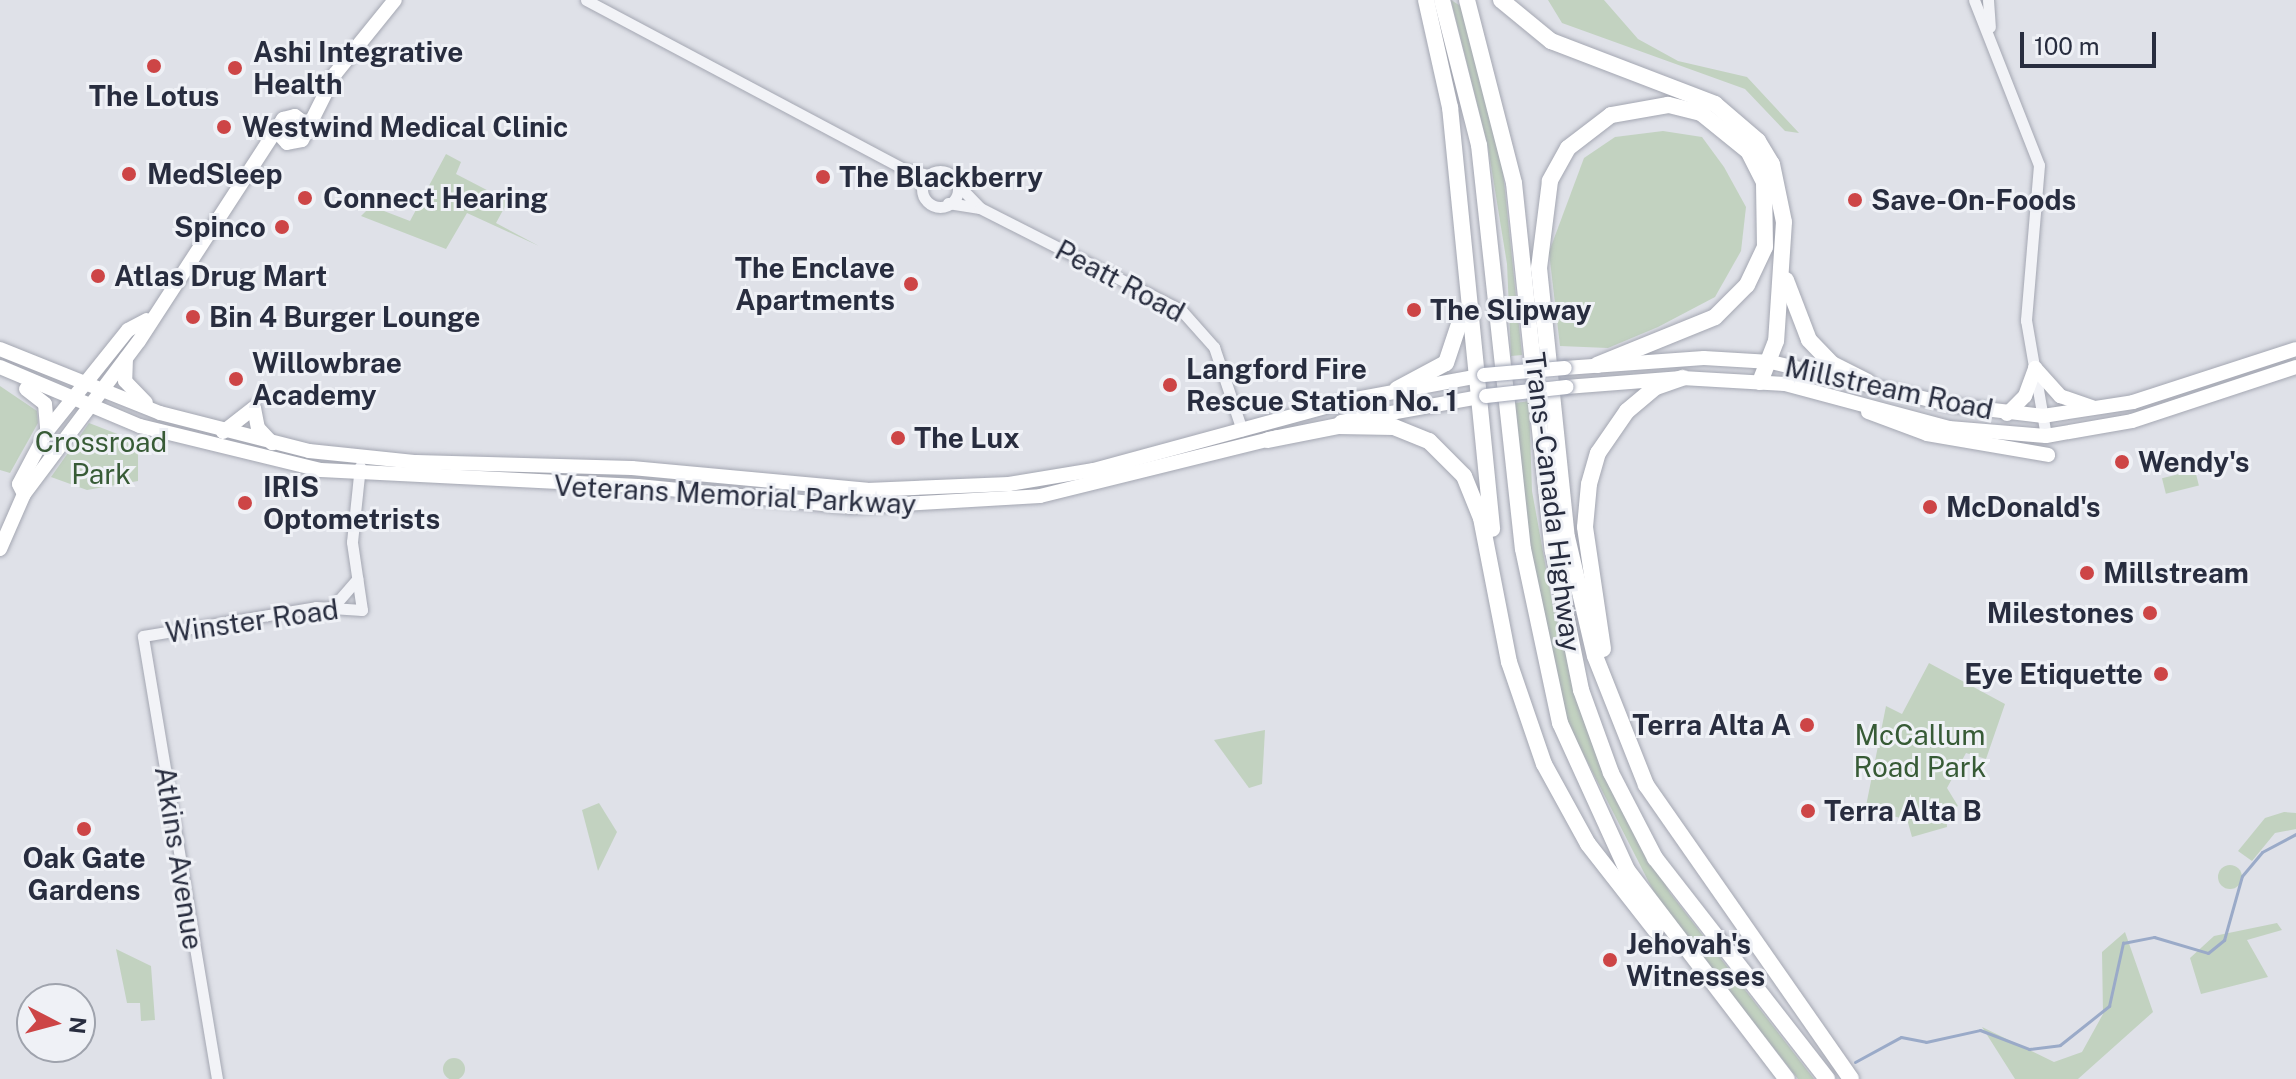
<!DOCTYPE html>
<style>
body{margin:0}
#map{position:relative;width:2296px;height:1079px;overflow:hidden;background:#dfe1e8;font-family:"Public Sans",sans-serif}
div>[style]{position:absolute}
.green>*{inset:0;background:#c2d2c0;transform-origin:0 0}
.round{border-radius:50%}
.stream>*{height:3px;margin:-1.5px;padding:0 1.5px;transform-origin:1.5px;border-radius:1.5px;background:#9aaac8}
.roads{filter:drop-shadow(0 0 2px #a4a7b2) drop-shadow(0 0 2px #a4a7b2)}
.minor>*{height:11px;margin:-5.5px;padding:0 5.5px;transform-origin:5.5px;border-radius:5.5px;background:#f2f3f7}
.minor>.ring{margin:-5.5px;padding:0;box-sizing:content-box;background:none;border:11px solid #f2f3f7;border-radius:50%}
.major>*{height:14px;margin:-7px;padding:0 7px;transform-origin:7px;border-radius:7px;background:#fff}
.highway>*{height:16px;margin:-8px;padding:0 8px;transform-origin:8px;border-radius:8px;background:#fff}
.bridges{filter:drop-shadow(0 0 2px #9fa4b4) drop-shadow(0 0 2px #9fa4b4)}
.major-bridge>*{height:14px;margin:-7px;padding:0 7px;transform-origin:7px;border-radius:7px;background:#fff}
.dots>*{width:22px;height:22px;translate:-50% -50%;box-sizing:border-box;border:4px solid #eff1f6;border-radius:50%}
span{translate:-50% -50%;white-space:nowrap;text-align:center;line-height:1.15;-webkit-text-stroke:6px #eff1f6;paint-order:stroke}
.poi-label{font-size:28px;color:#282d3f;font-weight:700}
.left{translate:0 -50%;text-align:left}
.right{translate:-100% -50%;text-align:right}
.street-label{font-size:28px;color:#282d3f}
.park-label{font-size:28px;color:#375b36}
.north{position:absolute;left:16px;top:983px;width:80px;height:80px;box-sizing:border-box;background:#eff1f6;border:2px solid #9fa3ad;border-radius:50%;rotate:96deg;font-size:22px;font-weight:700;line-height:32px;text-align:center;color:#282d3f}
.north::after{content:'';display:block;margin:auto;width:28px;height:36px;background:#cd4546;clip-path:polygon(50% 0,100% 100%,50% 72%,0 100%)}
.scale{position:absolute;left:2020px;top:32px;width:136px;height:36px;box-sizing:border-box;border:4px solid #282d3f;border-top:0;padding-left:10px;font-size:24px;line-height:28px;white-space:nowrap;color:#282d3f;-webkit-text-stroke:6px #eff1f6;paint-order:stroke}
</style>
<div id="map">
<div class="green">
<i style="clip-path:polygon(1451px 0,1462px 7px,1500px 143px,1522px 355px,1511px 356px,1507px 264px,1488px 147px)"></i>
<i style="clip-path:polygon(1548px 0,1604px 0,1638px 39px,1678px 61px,1747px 77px,1799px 133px,1785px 131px,1745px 89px,1562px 23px)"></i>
<i style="clip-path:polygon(1663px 131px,1702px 137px,1724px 167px,1746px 207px,1741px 251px,1715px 297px,1658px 327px,1608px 348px,1560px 346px,1549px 252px,1584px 158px,1615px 137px)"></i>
<i style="clip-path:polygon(446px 154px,461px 162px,456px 174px,508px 201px,496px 223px,539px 246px,467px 213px,446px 249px,361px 216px,371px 206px,410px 221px)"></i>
<i style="clip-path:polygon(0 386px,37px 411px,38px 423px,10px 473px,0 470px)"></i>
<i style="clip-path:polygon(1529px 401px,1532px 491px,1553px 607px,1600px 766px,1670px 893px,1814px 1079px,1798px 1079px,1658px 900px,1568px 724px,1536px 593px,1522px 475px,1515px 403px)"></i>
<i style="clip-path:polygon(89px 423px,138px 442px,138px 481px,87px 490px,51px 477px)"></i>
<i style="left:2195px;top:470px;width:16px;height:34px;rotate:76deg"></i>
<i style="clip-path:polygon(1929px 663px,2005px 704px,1986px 759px,1966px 753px,1947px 788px,1958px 806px,1946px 812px,1947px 827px,1912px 837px,1907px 819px,1865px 811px,1886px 706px,1902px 714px)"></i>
<i style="clip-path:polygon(1265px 730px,1262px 784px,1249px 788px,1214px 740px)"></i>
<i style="clip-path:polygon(599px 803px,617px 832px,598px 871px,582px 810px)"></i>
<i style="clip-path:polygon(2284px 812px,2296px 813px,2296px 829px,2275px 833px,2252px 861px,2238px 851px,2265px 818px)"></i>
<i class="round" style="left:2218px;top:865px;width:24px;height:24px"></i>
<i style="clip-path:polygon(2277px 923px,2282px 930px,2247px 940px,2268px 977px,2201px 994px,2190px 958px,2214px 936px)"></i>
<i style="clip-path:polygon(2125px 932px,2153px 1012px,2078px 1079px,2015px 1079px,1982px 1027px,2054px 1062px,2082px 1052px,2103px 1014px,2102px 952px)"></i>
<i style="clip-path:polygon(116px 949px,151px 966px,155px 1020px,141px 1021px,140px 1003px,127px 1003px)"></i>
<i class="round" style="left:443px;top:1058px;width:22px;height:22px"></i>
</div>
<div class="stream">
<i style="left:1855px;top:1062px;width:52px;rotate:-28.5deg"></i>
<i style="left:1901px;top:1037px;width:25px;rotate:11deg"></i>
<i style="left:1926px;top:1042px;width:55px;rotate:-12.5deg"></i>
<i style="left:1980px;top:1030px;width:53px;rotate:21.2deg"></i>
<i style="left:2029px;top:1049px;width:31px;rotate:-7deg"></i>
<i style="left:2060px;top:1045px;width:63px;rotate:-38.5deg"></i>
<i style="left:2109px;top:1006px;width:65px;rotate:-77.5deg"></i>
<i style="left:2123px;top:943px;width:32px;rotate:-11deg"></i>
<i style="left:2154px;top:937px;width:56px;rotate:16.5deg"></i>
<i style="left:2208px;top:953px;width:21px;rotate:-39deg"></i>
<i style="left:2224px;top:940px;width:66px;rotate:-74.3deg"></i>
<i style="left:2242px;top:876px;width:31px;rotate:-50deg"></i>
<i style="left:2262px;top:852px;width:38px;rotate:-28deg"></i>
</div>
<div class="roads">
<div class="minor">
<i style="left:586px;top:0;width:360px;rotate:28deg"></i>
<i style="left:904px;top:169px;width:29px;rotate:14deg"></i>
<i style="left:1974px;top:0;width:177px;rotate:68.5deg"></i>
<i style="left:2039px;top:165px;width:156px;rotate:94.8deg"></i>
<i style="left:2026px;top:320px;width:118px;rotate:80.2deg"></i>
<i style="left:1988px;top:0;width:27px;rotate:86deg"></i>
<i class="ring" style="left:922px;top:171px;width:25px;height:25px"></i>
<i style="left:959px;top:186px;width:30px;rotate:46deg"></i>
<i style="left:948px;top:203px;width:32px;rotate:9deg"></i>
<i style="left:980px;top:208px;width:225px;rotate:26.9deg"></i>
<i style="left:1181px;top:310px;width:50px;rotate:48.3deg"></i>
<i style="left:1214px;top:347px;width:88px;rotate:71.4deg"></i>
<i style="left:333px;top:607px;width:37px;rotate:-49deg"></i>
<i style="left:217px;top:1079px;width:449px;rotate:-99.5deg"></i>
<i style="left:143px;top:636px;width:175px;rotate:-9.5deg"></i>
<i style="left:316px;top:607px;width:46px;rotate:3.7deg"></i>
<i style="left:362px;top:610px;width:69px;rotate:-98.4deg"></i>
<i style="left:352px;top:542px;width:76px;rotate:-84deg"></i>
</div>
<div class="major">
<i style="left:279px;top:134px;width:12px;rotate:48deg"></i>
<i style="left:287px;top:143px;width:15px;rotate:-11deg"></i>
<i style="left:302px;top:140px;width:74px;rotate:-63.4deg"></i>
<i style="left:335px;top:74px;width:95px;rotate:-51deg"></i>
<i style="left:0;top:349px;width:172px;rotate:21.8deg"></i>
<i style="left:160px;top:413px;width:154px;rotate:14.3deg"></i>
<i style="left:309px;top:451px;width:108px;rotate:5.9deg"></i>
<i style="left:416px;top:462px;width:216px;rotate:1.6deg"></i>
<i style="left:632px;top:468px;width:236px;rotate:5.3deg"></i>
<i style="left:867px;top:490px;width:142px;rotate:-2.4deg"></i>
<i style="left:1009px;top:484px;width:86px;rotate:-9.4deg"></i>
<i style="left:1094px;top:470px;width:271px;rotate:-15.2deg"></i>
<i style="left:1356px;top:399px;width:130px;rotate:-10.6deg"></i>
<i style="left:126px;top:358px;width:23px;rotate:92deg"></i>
<i style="left:125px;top:381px;width:30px;rotate:46deg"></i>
<i style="left:0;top:367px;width:152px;rotate:22.9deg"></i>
<i style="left:140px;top:426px;width:186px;rotate:13.7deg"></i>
<i style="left:321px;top:470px;width:317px;rotate:2.9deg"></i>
<i style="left:638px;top:486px;width:214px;rotate:5.6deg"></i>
<i style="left:851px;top:507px;width:189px;rotate:-3.3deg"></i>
<i style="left:1040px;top:496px;width:245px;rotate:-13.9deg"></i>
<i style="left:1565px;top:368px;width:139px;rotate:-4.1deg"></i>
<i style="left:1704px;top:358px;width:67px;rotate:3.4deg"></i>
<i style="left:1771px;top:362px;width:185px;rotate:13.4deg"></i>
<i style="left:1951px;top:405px;width:93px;rotate:6.8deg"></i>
<i style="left:2043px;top:416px;width:91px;rotate:-8.8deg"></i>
<i style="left:2133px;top:402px;width:171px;rotate:-18deg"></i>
<i style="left:2035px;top:368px;width:38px;rotate:48deg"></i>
<i style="left:2060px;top:396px;width:34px;rotate:19deg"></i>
<i style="left:1566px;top:387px;width:116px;rotate:-4.4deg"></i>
<i style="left:1682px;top:378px;width:103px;rotate:3.3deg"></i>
<i style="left:1785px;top:384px;width:170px;rotate:15deg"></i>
<i style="left:1949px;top:428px;width:97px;rotate:4.7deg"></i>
<i style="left:2046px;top:436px;width:87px;rotate:-9.9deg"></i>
<i style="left:2132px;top:421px;width:173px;rotate:-18.2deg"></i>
<i style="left:26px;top:389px;width:24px;rotate:38deg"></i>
<i style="left:45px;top:404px;width:25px;rotate:85deg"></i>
<i style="left:254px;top:408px;width:20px;rotate:79deg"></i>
<i style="left:258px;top:428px;width:21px;rotate:47deg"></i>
<i style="left:1868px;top:412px;width:63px;rotate:20.4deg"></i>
<i style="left:1927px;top:434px;width:123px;rotate:9.8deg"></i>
<i style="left:2007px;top:414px;width:25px;rotate:-45deg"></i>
<i style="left:2025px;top:396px;width:30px;rotate:-70deg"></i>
<i style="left:1341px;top:422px;width:147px;rotate:-10.2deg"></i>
<i style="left:223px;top:432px;width:39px;rotate:-38deg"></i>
<i style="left:24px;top:494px;width:11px;rotate:-117deg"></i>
<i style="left:19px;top:484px;width:60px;rotate:-62.2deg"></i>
<i style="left:47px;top:431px;width:129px;rotate:-51.3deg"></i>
<i style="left:128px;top:330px;width:21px;rotate:-28deg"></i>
<i style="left:0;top:549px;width:60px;rotate:-66.4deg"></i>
<i style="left:24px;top:494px;width:191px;rotate:-53.1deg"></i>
<i style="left:139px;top:341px;width:265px;rotate:-57deg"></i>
<i style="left:283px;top:119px;width:12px;rotate:-14deg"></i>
<i style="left:295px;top:116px;width:15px;rotate:37deg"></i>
</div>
<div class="highway">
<i style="left:1426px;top:0;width:110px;rotate:77.4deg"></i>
<i style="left:1450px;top:107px;width:424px;rotate:84.3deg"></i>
<i style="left:1442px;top:0;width:150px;rotate:75.7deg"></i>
<i style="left:1479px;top:145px;width:406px;rotate:83.8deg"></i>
<i style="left:1523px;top:549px;width:178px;rotate:78deg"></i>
<i style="left:1560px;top:723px;width:162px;rotate:65.5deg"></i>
<i style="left:1627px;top:870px;width:263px;rotate:52.6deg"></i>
<i style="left:1467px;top:0;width:189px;rotate:75.6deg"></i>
<i style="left:1514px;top:183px;width:370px;rotate:84deg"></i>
<i style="left:1553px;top:551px;width:142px;rotate:78.6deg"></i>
<i style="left:1581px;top:690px;width:88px;rotate:70.1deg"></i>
<i style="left:1611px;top:773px;width:96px;rotate:62.6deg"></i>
<i style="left:1655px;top:858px;width:280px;rotate:52.1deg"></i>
<i style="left:1501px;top:0;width:65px;rotate:39.4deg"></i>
<i style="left:1551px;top:41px;width:176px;rotate:21deg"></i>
<i style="left:1715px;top:104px;width:57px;rotate:40.7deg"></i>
<i style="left:1758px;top:141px;width:27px;rotate:59deg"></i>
<i style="left:1772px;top:164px;width:59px;rotate:78.3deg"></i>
<i style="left:1784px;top:222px;width:119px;rotate:93.8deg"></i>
<i style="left:1776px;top:341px;width:44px;rotate:111.3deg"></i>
<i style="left:1786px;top:280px;width:64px;rotate:69deg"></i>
<i style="left:1809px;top:340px;width:33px;rotate:46deg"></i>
<i style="left:1832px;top:364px;width:40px;rotate:26.6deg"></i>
<i style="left:1597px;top:365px;width:127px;rotate:-22.1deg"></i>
<i style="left:1715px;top:317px;width:45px;rotate:-45deg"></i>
<i style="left:1747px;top:285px;width:42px;rotate:-64.7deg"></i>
<i style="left:1765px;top:247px;width:65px;rotate:-90.9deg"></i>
<i style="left:1764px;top:182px;width:35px;rotate:-117deg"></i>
<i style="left:1748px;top:151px;width:60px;rotate:-141deg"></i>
<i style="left:1701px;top:113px;width:34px;rotate:-166deg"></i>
<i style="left:1668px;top:105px;width:58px;rotate:170deg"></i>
<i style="left:1611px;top:115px;width:54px;rotate:142.5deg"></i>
<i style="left:1568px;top:148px;width:38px;rotate:119deg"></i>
<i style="left:1550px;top:181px;width:88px;rotate:97.2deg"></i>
<i style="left:1539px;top:268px;width:270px;rotate:84.1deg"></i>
<i style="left:1567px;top:537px;width:122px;rotate:76.8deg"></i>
<i style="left:1595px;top:656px;width:139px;rotate:68.4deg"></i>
<i style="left:1646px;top:785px;width:358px;rotate:55.1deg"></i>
<i style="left:1397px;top:389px;width:55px;rotate:-28deg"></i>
<i style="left:1446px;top:363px;width:47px;rotate:-71.6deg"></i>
<i style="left:1268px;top:440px;width:71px;rotate:-11.3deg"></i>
<i style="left:1338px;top:426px;width:56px;rotate:1deg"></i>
<i style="left:1394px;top:427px;width:38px;rotate:22deg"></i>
<i style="left:1429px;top:441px;width:49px;rotate:45deg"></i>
<i style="left:1464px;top:476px;width:45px;rotate:68deg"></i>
<i style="left:1481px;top:518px;width:147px;rotate:79deg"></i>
<i style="left:1509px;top:662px;width:108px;rotate:71.1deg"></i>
<i style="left:1544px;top:764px;width:91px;rotate:61.2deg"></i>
<i style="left:1588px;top:844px;width:110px;rotate:52deg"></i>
<i style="left:1603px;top:649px;width:123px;rotate:-98.4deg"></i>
<i style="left:1585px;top:527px;width:43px;rotate:-84.7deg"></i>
<i style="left:1589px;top:484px;width:32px;rotate:-74deg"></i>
<i style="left:1598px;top:453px;width:51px;rotate:-55.4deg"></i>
<i style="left:1627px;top:411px;width:38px;rotate:-40deg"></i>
<i style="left:1656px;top:387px;width:28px;rotate:-19deg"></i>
</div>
</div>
<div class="bridges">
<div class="major-bridge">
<i style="left:1484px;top:375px;width:81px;rotate:-4.9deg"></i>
<i style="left:1486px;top:396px;width:81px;rotate:-6.4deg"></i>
</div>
</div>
<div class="dots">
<i style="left:154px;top:66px;background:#cd4546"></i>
<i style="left:235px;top:68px;background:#cd4546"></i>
<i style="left:224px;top:127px;background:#cd4546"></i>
<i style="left:129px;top:174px;background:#cd4546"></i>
<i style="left:823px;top:177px;background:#cd4546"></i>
<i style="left:305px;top:198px;background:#cd4546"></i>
<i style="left:1855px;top:200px;background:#cd4546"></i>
<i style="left:282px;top:227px;background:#cd4546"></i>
<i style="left:98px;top:276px;background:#cd4546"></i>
<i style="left:911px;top:284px;background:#cd4546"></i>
<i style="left:1414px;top:310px;background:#cd4546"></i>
<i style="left:193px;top:317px;background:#cd4546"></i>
<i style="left:236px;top:379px;background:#cd4546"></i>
<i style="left:1170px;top:385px;background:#cd4546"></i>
<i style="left:898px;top:438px;background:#cd4546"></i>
<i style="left:2122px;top:462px;background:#cd4546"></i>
<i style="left:245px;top:503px;background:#cd4546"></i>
<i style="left:1930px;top:507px;background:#cd4546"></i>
<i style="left:2087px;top:573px;background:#cd4546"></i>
<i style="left:2150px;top:613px;background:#cd4546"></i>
<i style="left:2161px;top:674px;background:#cd4546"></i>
<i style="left:1807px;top:725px;background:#cd4546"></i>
<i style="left:1808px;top:811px;background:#cd4546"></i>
<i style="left:84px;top:829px;background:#cd4546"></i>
<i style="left:1610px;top:960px;background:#cd4546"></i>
</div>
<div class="poi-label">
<span class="left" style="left:253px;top:68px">Ashi Integrative<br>Health</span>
<span style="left:154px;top:96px">The Lotus</span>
<span class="left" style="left:242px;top:127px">Westwind Medical Clinic</span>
<span class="left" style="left:147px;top:174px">MedSleep</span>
<span class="left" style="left:839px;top:177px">The Blackberry</span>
<span class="left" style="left:323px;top:198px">Connect Hearing</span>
<span class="left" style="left:1871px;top:200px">Save-On-Foods</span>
<span class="right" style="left:266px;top:227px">Spinco</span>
<span class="right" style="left:895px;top:284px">The Enclave<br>Apartments</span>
<span class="left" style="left:114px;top:276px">Atlas Drug Mart</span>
<span class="left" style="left:1430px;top:310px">The Slipway</span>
<span class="left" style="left:209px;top:317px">Bin 4 Burger Lounge</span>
<span class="left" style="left:252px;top:379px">Willowbrae<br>Academy</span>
<span class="left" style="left:1186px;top:385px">Langford Fire<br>Rescue Station No. 1</span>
<span class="left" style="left:914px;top:438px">The Lux</span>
<span class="left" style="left:2138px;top:462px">Wendy's</span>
<span class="left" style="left:263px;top:503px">IRIS<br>Optometrists</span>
<span class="left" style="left:1946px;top:507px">McDonald's</span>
<span class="left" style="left:2103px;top:573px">Millstream</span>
<span class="right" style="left:2134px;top:613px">Milestones</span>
<span class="right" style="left:2143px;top:674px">Eye Etiquette</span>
<span class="right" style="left:1791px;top:725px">Terra Alta A</span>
<span class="left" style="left:1824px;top:811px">Terra Alta B</span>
<span style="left:84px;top:874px">Oak Gate<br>Gardens</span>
<span class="left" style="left:1626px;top:960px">Jehovah's<br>Witnesses</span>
</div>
<div class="street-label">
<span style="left:1120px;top:281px;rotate:28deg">Peatt Road</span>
<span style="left:1889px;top:388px;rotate:12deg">Millstream Road</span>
<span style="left:735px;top:495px;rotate:3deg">Veterans Memorial Parkway</span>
<span style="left:1553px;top:502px;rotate:83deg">Trans-Canada Highway</span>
<span style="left:252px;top:621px;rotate:-8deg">Winster Road</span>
<span style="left:179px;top:858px;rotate:81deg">Atkins Avenue</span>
</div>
<div class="park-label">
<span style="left:101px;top:458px">Crossroad<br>Park</span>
<span style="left:1920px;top:751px">McCallum<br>Road Park</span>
</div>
<div class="north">N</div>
<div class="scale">100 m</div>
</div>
